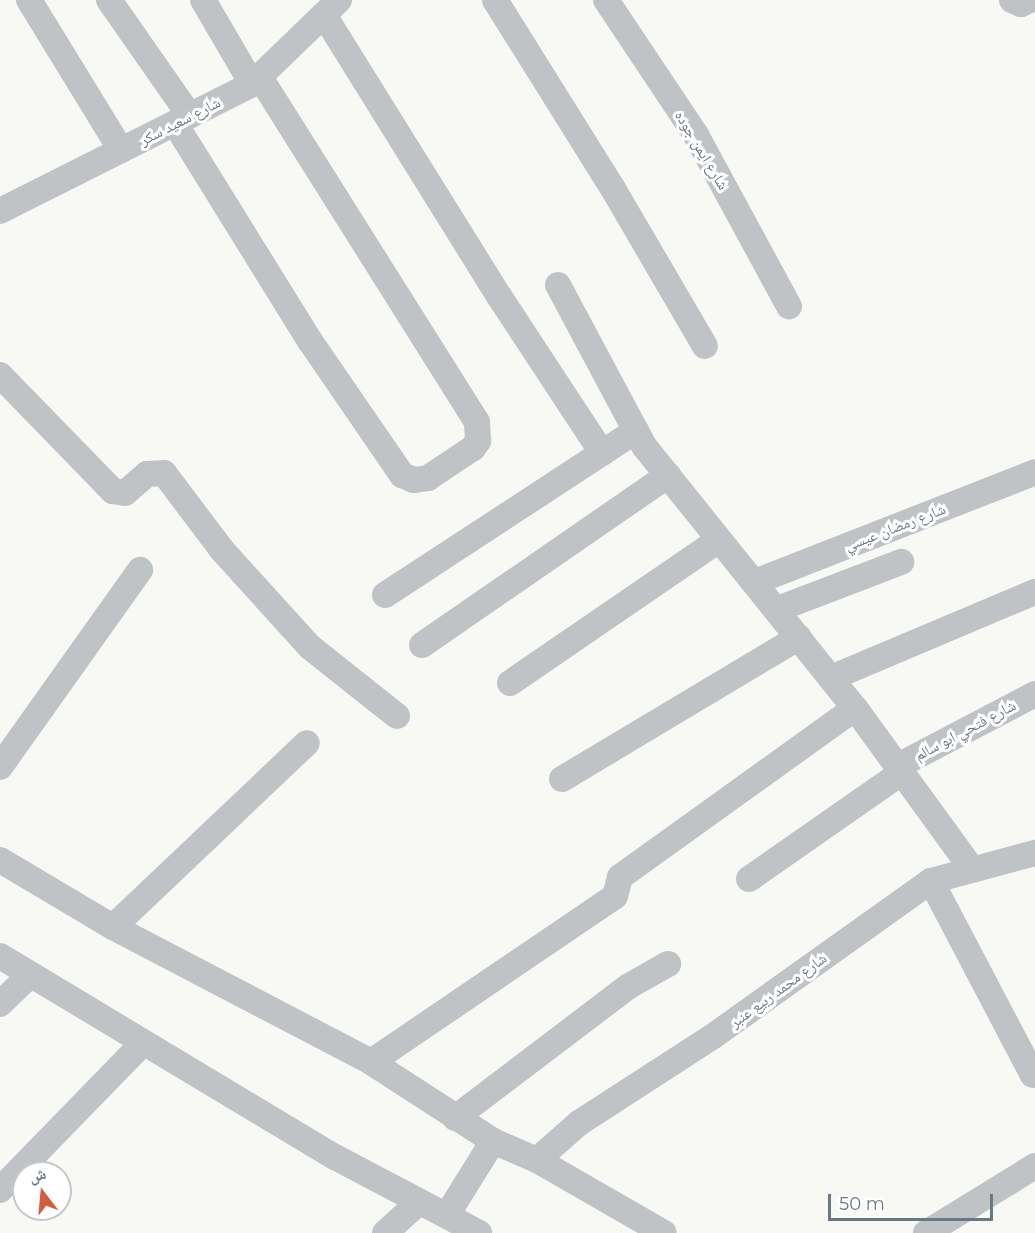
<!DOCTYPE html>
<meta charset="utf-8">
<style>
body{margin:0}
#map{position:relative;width:1035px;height:1233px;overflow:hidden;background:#f8f8f5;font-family:Montserrat,"Noto Naskh Arabic",sans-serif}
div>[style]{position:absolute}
.minor>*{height:26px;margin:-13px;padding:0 13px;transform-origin:13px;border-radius:13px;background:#bfc3c6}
span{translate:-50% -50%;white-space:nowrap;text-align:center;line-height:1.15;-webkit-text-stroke:6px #fff;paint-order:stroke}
.street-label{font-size:15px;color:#6a7883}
.north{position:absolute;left:12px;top:1161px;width:60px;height:60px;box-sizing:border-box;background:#fff;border:2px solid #c3c9cd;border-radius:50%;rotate:344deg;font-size:16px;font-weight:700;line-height:24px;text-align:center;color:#6a7883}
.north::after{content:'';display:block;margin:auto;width:21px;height:27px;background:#cf5d3e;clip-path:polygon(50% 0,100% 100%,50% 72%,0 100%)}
.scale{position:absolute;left:828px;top:1194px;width:165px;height:27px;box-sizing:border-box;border:3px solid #6a7883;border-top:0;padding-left:8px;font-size:18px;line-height:21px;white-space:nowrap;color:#6a7883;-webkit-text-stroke:4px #fff;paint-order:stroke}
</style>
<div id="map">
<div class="minor">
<i style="left:29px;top:0;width:176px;rotate:58.5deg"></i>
<i style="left:109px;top:0;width:141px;rotate:55.1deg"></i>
<i style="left:203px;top:0;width:97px;rotate:59.7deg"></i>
<i style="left:495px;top:0;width:221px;rotate:58deg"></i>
<i style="left:612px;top:187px;width:184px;rotate:59.7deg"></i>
<i style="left:606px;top:0;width:162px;rotate:56.3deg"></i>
<i style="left:696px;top:135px;width:195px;rotate:61.5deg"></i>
<i style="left:1012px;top:0;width:10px;rotate:24deg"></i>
<i style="left:1021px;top:4px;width:10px;rotate:-24deg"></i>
<i style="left:324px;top:15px;width:331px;rotate:58.1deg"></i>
<i style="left:499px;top:296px;width:188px;rotate:56.7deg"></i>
<i style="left:176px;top:125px;width:254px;rotate:58.2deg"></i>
<i style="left:310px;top:341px;width:163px;rotate:55.5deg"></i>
<i style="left:402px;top:475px;width:13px;rotate:23deg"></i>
<i style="left:414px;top:480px;width:14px;rotate:-8deg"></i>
<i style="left:428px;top:478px;width:54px;rotate:-33.7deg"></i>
<i style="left:473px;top:448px;width:9px;rotate:-54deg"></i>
<i style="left:478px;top:441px;width:19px;rotate:-93deg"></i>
<i style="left:477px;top:422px;width:408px;rotate:-122.2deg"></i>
<i style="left:0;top:211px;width:282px;rotate:-26.7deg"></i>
<i style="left:252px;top:84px;width:121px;rotate:-44deg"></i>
<i style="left:558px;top:285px;width:183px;rotate:61.9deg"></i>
<i style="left:644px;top:446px;width:336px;rotate:51.2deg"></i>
<i style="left:855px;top:708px;width:199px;rotate:54deg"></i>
<i style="left:0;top:375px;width:162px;rotate:45.8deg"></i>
<i style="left:113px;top:491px;width:12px;rotate:9deg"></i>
<i style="left:125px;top:493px;width:29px;rotate:-41deg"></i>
<i style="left:147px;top:474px;width:17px;rotate:-3deg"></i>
<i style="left:164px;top:473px;width:96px;rotate:53deg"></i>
<i style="left:222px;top:550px;width:131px;rotate:47.8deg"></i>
<i style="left:310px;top:647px;width:111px;rotate:38.4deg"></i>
<i style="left:755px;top:582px;width:301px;rotate:-21.4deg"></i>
<i style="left:385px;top:595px;width:300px;rotate:-33.2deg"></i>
<i style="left:778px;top:609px;width:132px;rotate:-20.9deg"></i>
<i style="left:422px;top:645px;width:299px;rotate:-34.6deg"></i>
<i style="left:831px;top:678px;width:221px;rotate:-22.9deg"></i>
<i style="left:510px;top:683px;width:253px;rotate:-34.4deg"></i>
<i style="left:0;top:767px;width:242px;rotate:-54.6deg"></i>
<i style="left:896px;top:767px;width:157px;rotate:-27.7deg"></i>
<i style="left:562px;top:779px;width:276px;rotate:-30.9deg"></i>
<i style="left:0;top:860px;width:131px;rotate:30.7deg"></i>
<i style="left:113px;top:927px;width:291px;rotate:27.6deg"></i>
<i style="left:371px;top:1062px;width:145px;rotate:32.9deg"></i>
<i style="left:493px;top:1141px;width:48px;rotate:23.4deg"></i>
<i style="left:537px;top:1160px;width:146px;rotate:29.9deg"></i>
<i style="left:749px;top:879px;width:185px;rotate:-34.9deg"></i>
<i style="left:931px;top:881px;width:219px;rotate:62.3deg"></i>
<i style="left:113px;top:927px;width:267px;rotate:-43.5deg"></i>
<i style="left:0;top:956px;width:391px;rotate:31deg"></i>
<i style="left:335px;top:1157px;width:163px;rotate:27.8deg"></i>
<i style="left:0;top:1004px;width:40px;rotate:-44deg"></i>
<i style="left:371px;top:1062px;width:295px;rotate:-34.2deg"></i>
<i style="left:615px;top:896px;width:20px;rotate:-75deg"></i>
<i style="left:620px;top:877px;width:289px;rotate:-35.7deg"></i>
<i style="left:455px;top:1118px;width:218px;rotate:-37.2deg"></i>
<i style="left:629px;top:986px;width:45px;rotate:-29.4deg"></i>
<i style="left:537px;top:1160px;width:56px;rotate:-41.4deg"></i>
<i style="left:579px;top:1123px;width:158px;rotate:-32.9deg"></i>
<i style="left:712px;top:1037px;width:269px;rotate:-35.5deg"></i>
<i style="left:931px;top:881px;width:108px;rotate:-15.1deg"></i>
<i style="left:0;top:1190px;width:204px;rotate:-45.8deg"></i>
<i style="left:447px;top:1215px;width:87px;rotate:-58.1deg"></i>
<i style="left:385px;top:1233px;width:45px;rotate:-42.3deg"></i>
<i style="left:926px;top:1233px;width:128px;rotate:-31.6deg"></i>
</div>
<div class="street-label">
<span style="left:180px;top:121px;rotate:-27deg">شارع سعيد سكر</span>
<span style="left:702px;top:150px;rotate:59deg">شارع ايمن جوده</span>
<span style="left:895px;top:527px;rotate:-21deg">شارع رمضان عيسي</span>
<span style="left:965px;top:730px;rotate:-28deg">شارع فتحي ابو سالم</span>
<span style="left:778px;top:990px;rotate:-36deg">شارع محمد ربيع عنبر</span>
</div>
<div class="north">ش</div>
<div class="scale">50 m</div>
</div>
